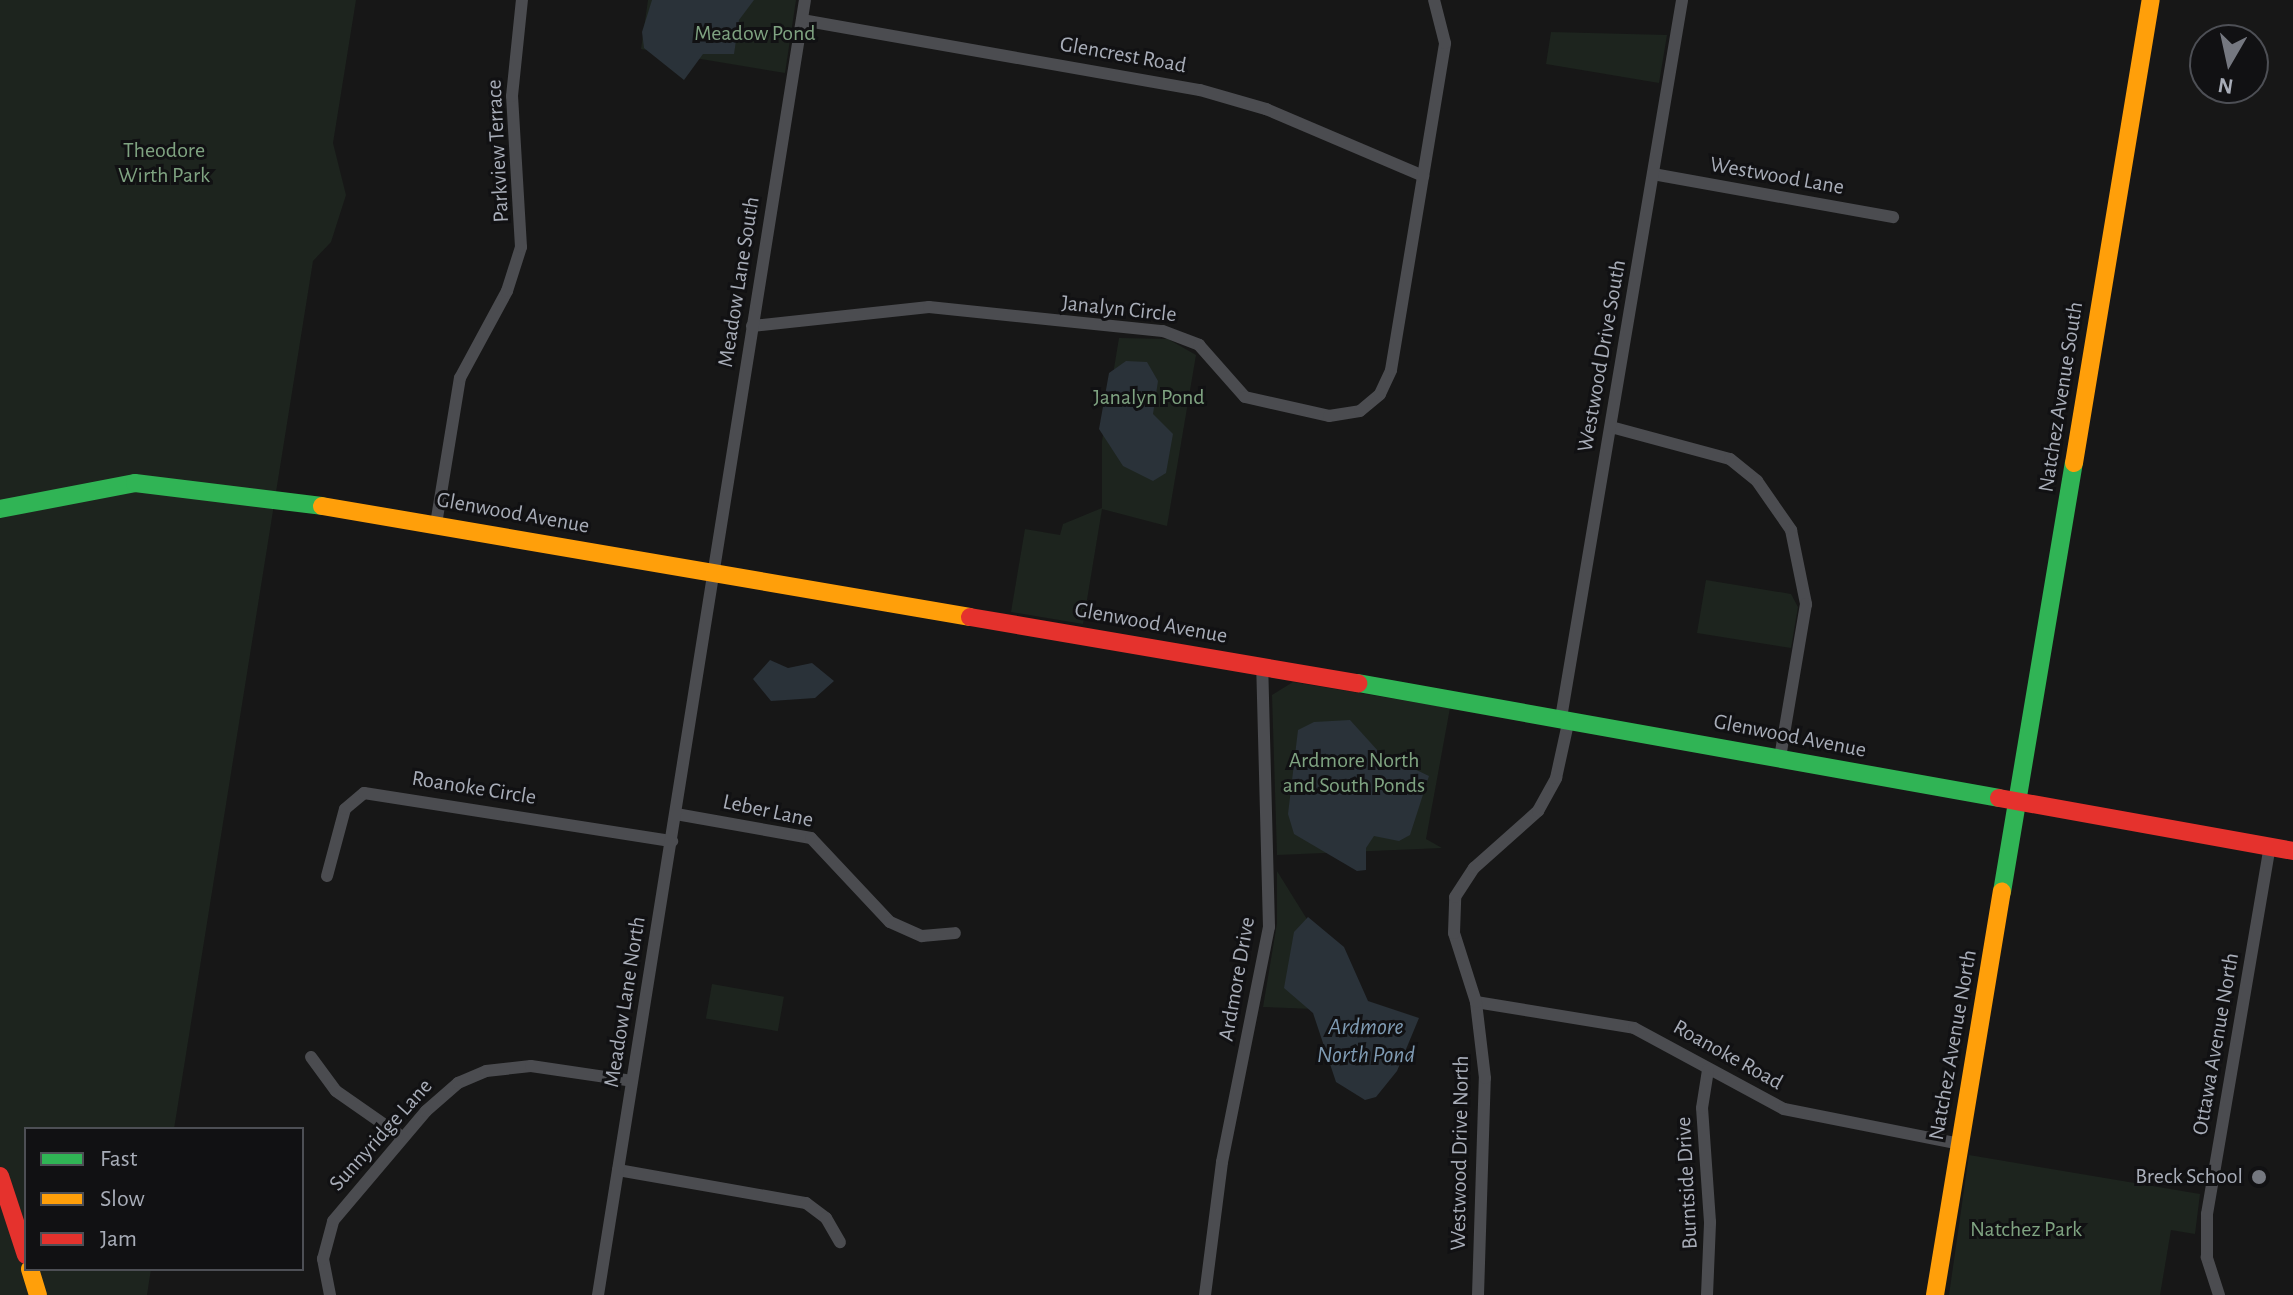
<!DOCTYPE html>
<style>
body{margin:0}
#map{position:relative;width:2293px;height:1295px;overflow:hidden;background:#171717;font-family:"Alegreya Sans",sans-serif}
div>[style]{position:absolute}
.green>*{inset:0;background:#1d241e;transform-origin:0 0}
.water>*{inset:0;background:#2a3239}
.street>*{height:12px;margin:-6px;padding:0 6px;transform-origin:6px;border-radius:6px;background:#4b4c50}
.fast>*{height:18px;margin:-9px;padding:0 9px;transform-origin:9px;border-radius:9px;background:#30b455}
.slow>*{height:18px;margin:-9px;padding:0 9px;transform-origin:9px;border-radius:9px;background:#ff9f0a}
.jam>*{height:18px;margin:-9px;padding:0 9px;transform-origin:9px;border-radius:9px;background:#e5322d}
.dots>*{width:22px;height:22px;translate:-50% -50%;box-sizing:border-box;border:4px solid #111113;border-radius:50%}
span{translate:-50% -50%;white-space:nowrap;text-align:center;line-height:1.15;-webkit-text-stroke:6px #111113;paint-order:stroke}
.park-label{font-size:22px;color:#7fa381}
.street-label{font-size:22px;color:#a8adb8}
.poi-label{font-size:22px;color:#a8adb8}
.right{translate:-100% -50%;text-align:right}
.water-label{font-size:24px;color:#7f9bb3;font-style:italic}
.legend{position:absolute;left:24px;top:1127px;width:280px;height:144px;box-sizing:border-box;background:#111113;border:2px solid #4d4f55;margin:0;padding:10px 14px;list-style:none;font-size:24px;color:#a8adb8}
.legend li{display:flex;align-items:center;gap:16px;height:40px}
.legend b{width:40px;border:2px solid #4d4f55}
.north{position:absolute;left:2189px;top:24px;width:80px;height:80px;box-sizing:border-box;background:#111113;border:2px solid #4d4f55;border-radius:50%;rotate:189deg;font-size:22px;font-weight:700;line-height:32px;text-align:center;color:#a8adb8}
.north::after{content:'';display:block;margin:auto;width:28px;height:36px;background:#757880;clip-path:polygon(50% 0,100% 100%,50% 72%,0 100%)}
</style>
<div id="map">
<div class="green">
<i style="clip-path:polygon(0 0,356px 0,333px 143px,346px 195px,331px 242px,313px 261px,174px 1129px,26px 1129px,26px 1269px,151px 1269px,147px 1295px,0 1295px)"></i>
<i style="clip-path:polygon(648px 0,796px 0,785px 73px,641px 49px)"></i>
<i style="clip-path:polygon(1551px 32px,1667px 35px,1659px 83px,1546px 64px)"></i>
<i style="clip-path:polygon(1119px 338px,1168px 339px,1196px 355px,1167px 526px,1102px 509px,1083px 624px,1011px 612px,1025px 529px,1060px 535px,1063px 524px,1102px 508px,1102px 441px)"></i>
<i style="clip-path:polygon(1706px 580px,1791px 594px,1798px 607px,1791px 648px,1697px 633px)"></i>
<i style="clip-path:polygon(1293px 682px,1450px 708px,1426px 839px,1442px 848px,1277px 855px,1272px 695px)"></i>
<i style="clip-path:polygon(1277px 871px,1364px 1011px,1263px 1007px,1277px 923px)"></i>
<i style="left:712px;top:984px;width:73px;height:35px;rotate:10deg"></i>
<i style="clip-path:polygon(1969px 1155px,2200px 1194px,2195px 1234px,2171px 1230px,2160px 1295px,1949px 1295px)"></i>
</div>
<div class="water">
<i style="clip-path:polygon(652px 0,754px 0,739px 20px,734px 54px,703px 54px,684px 80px,644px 48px,642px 32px)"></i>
<i style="clip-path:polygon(1126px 361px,1147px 362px,1158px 381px,1153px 414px,1173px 434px,1166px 473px,1153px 481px,1123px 466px,1099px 429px,1109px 373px)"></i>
<i style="clip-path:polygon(770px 660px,788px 668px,812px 663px,834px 681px,815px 698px,771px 701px,753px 679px)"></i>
<i style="clip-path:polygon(1350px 720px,1379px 752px,1429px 776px,1410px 835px,1399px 841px,1374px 836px,1366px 848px,1366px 870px,1357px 871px,1294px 834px,1288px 814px,1298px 730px,1314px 722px)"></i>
<i style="clip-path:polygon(1308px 917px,1344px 947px,1368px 1001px,1419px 1018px,1397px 1071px,1376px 1097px,1365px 1100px,1336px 1082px,1313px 1013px,1284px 988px,1294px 932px)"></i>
</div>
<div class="street">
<i style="left:802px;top:20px;width:404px;rotate:10deg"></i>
<i style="left:1200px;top:90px;width:69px;rotate:16.1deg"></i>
<i style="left:1266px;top:109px;width:171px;rotate:23.1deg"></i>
<i style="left:1653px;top:174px;width:244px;rotate:10.2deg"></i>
<i style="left:752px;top:326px;width:178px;rotate:-6.1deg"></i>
<i style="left:929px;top:307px;width:235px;rotate:5.9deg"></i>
<i style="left:1163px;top:331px;width:39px;rotate:21deg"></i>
<i style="left:1199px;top:345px;width:69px;rotate:48.5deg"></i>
<i style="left:1245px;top:397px;width:86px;rotate:12.7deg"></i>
<i style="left:1329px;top:416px;width:31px;rotate:-9deg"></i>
<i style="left:1360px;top:411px;width:26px;rotate:-40deg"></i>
<i style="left:1380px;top:394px;width:26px;rotate:-65deg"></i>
<i style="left:1391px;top:370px;width:331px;rotate:-80.6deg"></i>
<i style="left:1445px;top:43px;width:44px;rotate:-104.3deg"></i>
<i style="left:1611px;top:427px;width:123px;rotate:15.1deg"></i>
<i style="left:1730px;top:459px;width:35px;rotate:39deg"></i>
<i style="left:1757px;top:481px;width:60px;rotate:55.2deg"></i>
<i style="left:1791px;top:530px;width:76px;rotate:78.5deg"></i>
<i style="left:1806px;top:604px;width:156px;rotate:99.6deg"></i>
<i style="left:436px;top:524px;width:148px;rotate:-80.7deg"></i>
<i style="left:460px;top:378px;width:99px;rotate:-61.6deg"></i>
<i style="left:507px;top:291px;width:46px;rotate:-72.3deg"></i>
<i style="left:521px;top:247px;width:151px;rotate:-93.4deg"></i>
<i style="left:512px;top:96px;width:97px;rotate:-84.1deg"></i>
<i style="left:1561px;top:718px;width:728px;rotate:-80.43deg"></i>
<i style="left:676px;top:814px;width:137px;rotate:10.1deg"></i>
<i style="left:811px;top:838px;width:115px;rotate:46.8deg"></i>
<i style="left:890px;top:922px;width:35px;rotate:24deg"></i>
<i style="left:922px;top:936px;width:33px;rotate:-5deg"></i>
<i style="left:327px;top:876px;width:69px;rotate:-75deg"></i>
<i style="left:345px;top:809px;width:25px;rotate:-40deg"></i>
<i style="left:364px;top:793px;width:312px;rotate:8.9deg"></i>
<i style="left:1476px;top:1002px;width:160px;rotate:9.3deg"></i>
<i style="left:1634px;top:1028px;width:170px;rotate:28.4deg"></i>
<i style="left:1784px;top:1109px;width:179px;rotate:11.2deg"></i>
<i style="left:311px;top:1057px;width:42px;rotate:53.7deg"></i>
<i style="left:336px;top:1091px;width:80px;rotate:34.9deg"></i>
<i style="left:618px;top:1170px;width:191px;rotate:10deg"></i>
<i style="left:806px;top:1203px;width:25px;rotate:37deg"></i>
<i style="left:826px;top:1218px;width:28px;rotate:60deg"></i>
<i style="left:330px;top:1295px;width:37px;rotate:-101deg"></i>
<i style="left:323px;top:1259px;width:39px;rotate:-75deg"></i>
<i style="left:333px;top:1221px;width:144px;rotate:-49.8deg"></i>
<i style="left:426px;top:1111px;width:43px;rotate:-41.2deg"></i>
<i style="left:458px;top:1083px;width:30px;rotate:-23deg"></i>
<i style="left:486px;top:1071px;width:45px;rotate:-6.3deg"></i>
<i style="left:531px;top:1066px;width:102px;rotate:8.4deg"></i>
<i style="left:598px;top:1295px;width:1311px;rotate:-80.92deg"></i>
<i style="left:1205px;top:1295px;width:134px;rotate:-82.7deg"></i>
<i style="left:1222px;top:1162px;width:240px;rotate:-78.7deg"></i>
<i style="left:1269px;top:927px;width:260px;rotate:-91.5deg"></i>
<i style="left:1478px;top:1295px;width:217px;rotate:-88.2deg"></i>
<i style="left:1485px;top:1078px;width:77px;rotate:-96.8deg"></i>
<i style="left:1476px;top:1002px;width:72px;rotate:-107.7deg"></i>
<i style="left:1454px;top:933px;width:36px;rotate:-88deg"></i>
<i style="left:1455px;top:897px;width:35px;rotate:-57deg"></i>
<i style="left:1474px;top:868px;width:86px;rotate:-41.7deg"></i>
<i style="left:1538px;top:811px;width:38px;rotate:-61deg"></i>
<i style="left:1556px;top:778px;width:60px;rotate:-77.6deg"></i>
<i style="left:1707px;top:1295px;width:73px;rotate:-87.6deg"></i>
<i style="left:1710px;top:1222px;width:114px;rotate:-94deg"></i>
<i style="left:1702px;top:1108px;width:39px;rotate:-81deg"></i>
<i style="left:2219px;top:1295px;width:40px;rotate:-108deg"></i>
<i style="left:2207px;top:1257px;width:43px;rotate:-90deg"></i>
<i style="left:2207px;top:1214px;width:372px;rotate:-80.3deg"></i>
</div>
<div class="fast">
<i style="left:0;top:509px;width:137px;rotate:-10.9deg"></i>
<i style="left:135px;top:483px;width:188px;rotate:7deg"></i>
<i style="left:1358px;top:683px;width:651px;rotate:10.17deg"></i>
<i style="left:2002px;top:892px;width:435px;rotate:-80.5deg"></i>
</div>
<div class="slow">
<i style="left:2074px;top:463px;width:469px;rotate:-80.6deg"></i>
<i style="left:322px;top:506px;width:657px;rotate:9.72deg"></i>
<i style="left:30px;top:1269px;width:27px;rotate:73deg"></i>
<i style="left:1935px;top:1295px;width:409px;rotate:-80.6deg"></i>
</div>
<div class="jam">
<i style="left:970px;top:617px;width:394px;rotate:9.7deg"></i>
<i style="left:1999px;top:798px;width:299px;rotate:10.2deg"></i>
<i style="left:0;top:1176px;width:83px;rotate:71.8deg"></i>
</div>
<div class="dots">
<i style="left:2259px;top:1177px;background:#757880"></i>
</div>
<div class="park-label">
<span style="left:755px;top:34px">Meadow Pond</span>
<span style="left:164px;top:163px">Theodore<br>Wirth Park</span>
<span style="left:1149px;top:398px">Janalyn Pond</span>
<span style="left:1354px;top:773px">Ardmore North<br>and South Ponds</span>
<span style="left:2026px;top:1230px">Natchez Park</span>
</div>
<div class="street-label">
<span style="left:1123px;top:55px;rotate:10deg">Glencrest Road</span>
<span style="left:498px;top:151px;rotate:-93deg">Parkview Terrace</span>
<span style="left:1777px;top:176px;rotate:10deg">Westwood Lane</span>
<span style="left:739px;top:282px;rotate:-81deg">Meadow Lane South</span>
<span style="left:1119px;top:309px;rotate:6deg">Janalyn Circle</span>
<span style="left:1602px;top:356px;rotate:-80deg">Westwood Drive South</span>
<span style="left:2061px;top:397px;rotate:-81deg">Natchez Avenue South</span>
<span style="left:513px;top:513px;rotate:10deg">Glenwood Avenue</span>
<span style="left:1151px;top:623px;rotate:10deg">Glenwood Avenue</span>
<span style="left:1790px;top:736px;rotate:11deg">Glenwood Avenue</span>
<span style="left:474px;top:788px;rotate:9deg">Roanoke Circle</span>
<span style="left:768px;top:811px;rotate:12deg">Leber Lane</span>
<span style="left:1237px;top:979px;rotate:-80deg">Ardmore Drive</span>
<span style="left:625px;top:1002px;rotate:-81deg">Meadow Lane North</span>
<span style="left:2216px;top:1044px;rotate:-80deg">Ottawa Avenue North</span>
<span style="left:1953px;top:1045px;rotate:-80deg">Natchez Avenue North</span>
<span style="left:1728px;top:1055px;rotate:29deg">Roanoke Road</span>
<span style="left:381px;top:1135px;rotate:-48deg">Sunnyridge Lane</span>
<span style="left:1460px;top:1153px;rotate:-89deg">Westwood Drive North</span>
<span style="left:1687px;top:1183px;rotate:-93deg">Burntside Drive</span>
</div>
<div class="poi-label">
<span class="right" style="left:2243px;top:1177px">Breck School</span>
</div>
<div class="water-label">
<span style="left:1366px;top:1042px">Ardmore<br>North Pond</span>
</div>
<ul class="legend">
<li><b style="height:10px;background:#30b455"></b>Fast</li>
<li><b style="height:10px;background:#ff9f0a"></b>Slow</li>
<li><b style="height:10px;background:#e5322d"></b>Jam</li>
</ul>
<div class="north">N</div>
</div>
